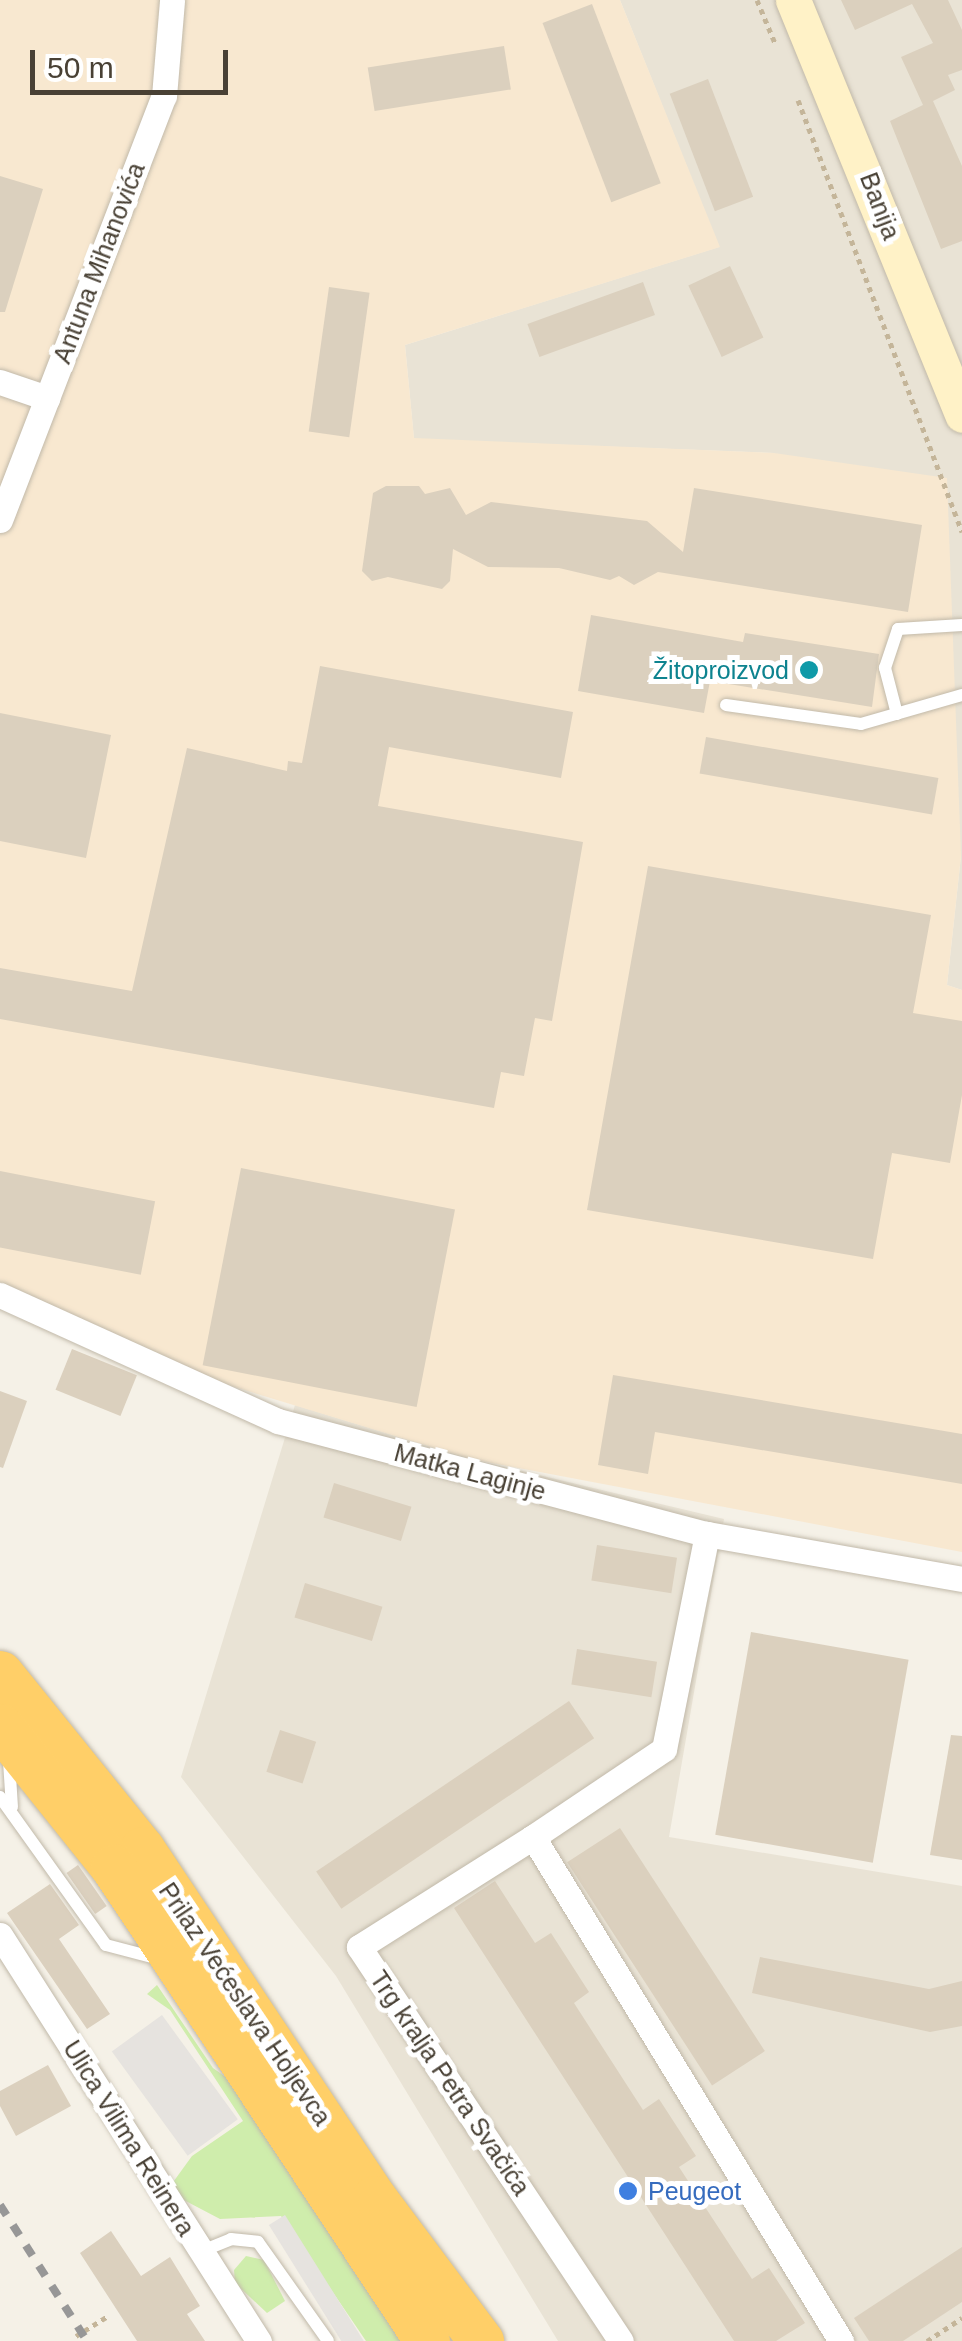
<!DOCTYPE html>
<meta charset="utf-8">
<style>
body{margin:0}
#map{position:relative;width:962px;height:2341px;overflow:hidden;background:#f5f1e7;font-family:Helvetica,sans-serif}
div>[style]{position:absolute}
.residential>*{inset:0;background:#e9e3d5}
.commercial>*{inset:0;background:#f8e8d0}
.green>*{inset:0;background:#cfedac}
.parking>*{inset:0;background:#e6e3df;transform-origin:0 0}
.building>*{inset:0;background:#dbd0be;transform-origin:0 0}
.path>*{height:5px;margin-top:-2.5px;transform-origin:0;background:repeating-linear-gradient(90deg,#c4b599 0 5px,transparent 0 10px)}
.roads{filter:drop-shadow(0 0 2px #c1b9a9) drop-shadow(0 0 2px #c1b9a9)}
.lane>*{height:12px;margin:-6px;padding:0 6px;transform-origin:6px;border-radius:6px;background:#fff}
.street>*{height:25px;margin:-12.5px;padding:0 12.5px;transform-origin:12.5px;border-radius:12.5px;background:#fff}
.secondary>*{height:35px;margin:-17.5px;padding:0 17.5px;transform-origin:17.5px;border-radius:17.5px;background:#fff2c7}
.highway>*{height:45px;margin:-22.5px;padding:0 22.5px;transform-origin:22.5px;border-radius:22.5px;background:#ffcf68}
.rail>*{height:8px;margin-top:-4px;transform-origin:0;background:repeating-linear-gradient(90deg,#979797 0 12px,transparent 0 24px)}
.dots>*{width:28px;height:28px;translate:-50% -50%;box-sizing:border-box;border:5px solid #fff;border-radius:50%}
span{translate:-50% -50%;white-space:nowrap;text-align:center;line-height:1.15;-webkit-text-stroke:10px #fff;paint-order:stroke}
.street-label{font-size:25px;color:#494135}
.culture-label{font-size:25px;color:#0d838f}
.right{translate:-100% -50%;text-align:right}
.shop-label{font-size:25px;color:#366cbe}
.left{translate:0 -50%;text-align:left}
.scale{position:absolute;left:30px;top:50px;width:198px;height:45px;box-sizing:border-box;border:5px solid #494135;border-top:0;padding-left:12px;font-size:30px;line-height:35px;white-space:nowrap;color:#494135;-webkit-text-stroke:8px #fff;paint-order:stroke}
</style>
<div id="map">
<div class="residential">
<i style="clip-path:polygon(620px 0,962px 0,962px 990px,947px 985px,961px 856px,774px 453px,414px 439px,405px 345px,719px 247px)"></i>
<i style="clip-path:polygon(295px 1405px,471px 1459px,724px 1519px,669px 1837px,962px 1886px,962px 2341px,558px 2341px,336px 1976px,181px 1777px)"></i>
</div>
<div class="commercial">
<i style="clip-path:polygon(0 0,620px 0,720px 247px,405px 345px,414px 438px,774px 453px,947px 478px,961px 856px,947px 985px,962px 990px,962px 1552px,471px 1459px,205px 1378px,0 1288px)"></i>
</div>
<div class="green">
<i style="clip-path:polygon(157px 1985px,213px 2068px,241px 2088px,407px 2341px,366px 2341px,281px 2216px,220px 2219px,180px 2198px,171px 2185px,192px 2156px,243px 2121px,170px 2010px,147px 1994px)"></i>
<i style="clip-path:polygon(246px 2256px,264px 2260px,285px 2301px,267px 2313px,235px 2283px,234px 2270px)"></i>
</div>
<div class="parking">
<i style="left:162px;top:2015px;width:129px;height:62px;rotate:54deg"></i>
<i style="left:285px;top:2215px;width:149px;height:19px;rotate:58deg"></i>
</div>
<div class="building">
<i style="clip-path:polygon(841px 0,948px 0,962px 30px,962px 70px,948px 75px,955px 90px,933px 101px,962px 166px,962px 241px,941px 249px,890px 121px,923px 105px,901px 57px,933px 43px,912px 4px,855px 30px)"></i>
<i style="left:592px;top:4px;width:192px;height:53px;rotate:69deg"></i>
<i style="left:504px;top:46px;width:44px;height:138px;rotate:81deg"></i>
<i style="left:708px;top:79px;width:126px;height:41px;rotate:69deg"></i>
<i style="clip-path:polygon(0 176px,43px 189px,5px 312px,0 312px)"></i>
<i style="left:730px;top:266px;width:79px;height:46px;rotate:65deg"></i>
<i style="left:643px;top:282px;width:35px;height:123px;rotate:70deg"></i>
<i style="left:329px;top:287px;width:41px;height:146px;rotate:8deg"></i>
<i style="clip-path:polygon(386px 486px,419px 486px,425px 494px,450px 488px,466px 515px,491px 502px,647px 521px,683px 552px,694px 488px,922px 525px,908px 612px,658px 572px,634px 585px,619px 576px,610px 580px,559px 568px,488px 567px,453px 549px,450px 581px,442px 589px,388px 577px,372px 581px,362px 571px,373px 493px)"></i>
<i style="clip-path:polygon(591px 615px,743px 642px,745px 633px,879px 654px,872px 707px,710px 681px,704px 713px,578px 691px)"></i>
<i style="clip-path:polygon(320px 666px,573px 712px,561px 778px,389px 747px,378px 806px,583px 842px,552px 1021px,535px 1018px,524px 1076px,501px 1072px,494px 1108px,0 1019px,0 968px,132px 991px,187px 748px,287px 771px,288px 761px,302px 763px)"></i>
<i style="clip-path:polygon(0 713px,111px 735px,86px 858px,0 841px)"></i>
<i style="left:706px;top:737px;width:236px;height:37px;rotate:10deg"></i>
<i style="clip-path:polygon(648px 866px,931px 915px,913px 1013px,962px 1021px,962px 1095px,950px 1163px,892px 1153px,873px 1259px,587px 1210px)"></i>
<i style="left:241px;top:1168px;width:218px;height:201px;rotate:11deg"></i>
<i style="left:0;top:1171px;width:158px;height:75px;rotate:11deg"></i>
<i style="left:72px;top:1349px;width:70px;height:44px;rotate:22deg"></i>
<i style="clip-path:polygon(613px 1375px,962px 1434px,962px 1484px,655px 1432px,648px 1474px,598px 1465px)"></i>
<i style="clip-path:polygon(0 1391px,27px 1401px,3px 1468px,0 1467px)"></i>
<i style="left:334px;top:1483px;width:81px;height:36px;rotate:17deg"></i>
<i style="left:597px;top:1545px;width:81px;height:36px;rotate:9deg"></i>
<i style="left:305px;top:1583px;width:81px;height:36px;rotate:17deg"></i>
<i style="left:751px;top:1632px;width:160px;height:206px;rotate:10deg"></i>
<i style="left:577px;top:1649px;width:81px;height:36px;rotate:9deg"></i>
<i style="left:569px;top:1701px;width:45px;height:305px;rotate:56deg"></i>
<i style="left:280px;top:1730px;width:38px;height:44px;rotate:18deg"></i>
<i style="clip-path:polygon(951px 1735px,962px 1736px,962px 1860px,930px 1855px)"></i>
<i style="left:620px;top:1828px;width:266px;height:63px;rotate:57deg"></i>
<i style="left:78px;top:1865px;width:50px;height:14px;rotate:55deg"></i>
<i style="clip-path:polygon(495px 1881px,535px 1943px,551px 1933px,589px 1992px,574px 2003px,643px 2110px,659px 2099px,696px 2156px,679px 2167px,752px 2279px,769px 2268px,805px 2323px,776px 2341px,734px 2341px,454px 1908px)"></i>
<i style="clip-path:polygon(50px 1884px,79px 1925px,59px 1939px,110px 2014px,87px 2029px,7px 1913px)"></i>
<i style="clip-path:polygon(760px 1957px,929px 1989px,962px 1981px,962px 2026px,930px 2032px,752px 1993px)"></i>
<i style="clip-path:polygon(48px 2065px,71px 2106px,16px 2136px,0 2106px,0 2091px)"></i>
<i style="clip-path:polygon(111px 2231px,141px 2276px,170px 2257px,200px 2306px,187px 2314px,205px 2341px,137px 2341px,80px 2253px)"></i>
<i style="clip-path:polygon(962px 2247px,962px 2302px,903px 2341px,869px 2341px,854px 2318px)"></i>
</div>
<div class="path">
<i style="left:757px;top:0;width:47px;rotate:67.3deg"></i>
<i style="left:798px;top:100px;width:462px;rotate:69.2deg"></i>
<i style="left:76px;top:2336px;width:36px;rotate:-32deg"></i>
<i style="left:927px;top:2341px;width:42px;rotate:-33.3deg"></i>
</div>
<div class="roads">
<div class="lane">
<i style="left:726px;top:705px;width:136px;rotate:8deg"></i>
<i style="left:861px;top:724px;width:105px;rotate:-16deg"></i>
<i style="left:897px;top:714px;width:48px;rotate:-104.6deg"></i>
<i style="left:885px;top:668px;width:41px;rotate:-71.6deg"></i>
<i style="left:898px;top:629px;width:64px;rotate:-3.6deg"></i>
<i style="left:9px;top:1761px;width:46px;rotate:86.3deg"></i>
<i style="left:0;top:1797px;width:182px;rotate:54.4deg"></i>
<i style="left:106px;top:1945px;width:59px;rotate:14.7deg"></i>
<i style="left:202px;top:2251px;width:31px;rotate:-22deg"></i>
<i style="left:231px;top:2239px;width:27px;rotate:6deg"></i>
<i style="left:258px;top:2242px;width:121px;rotate:54.7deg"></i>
</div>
<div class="street">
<i style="left:0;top:382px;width:50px;rotate:18.8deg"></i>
<i style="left:0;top:520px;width:455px;rotate:-68.9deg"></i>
<i style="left:164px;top:96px;width:96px;rotate:-85.2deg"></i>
<i style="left:0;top:1295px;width:305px;rotate:24.4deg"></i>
<i style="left:278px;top:1421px;width:444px;rotate:14.8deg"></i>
<i style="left:707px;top:1534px;width:259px;rotate:10deg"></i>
<i style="left:707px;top:1534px;width:219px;rotate:101.3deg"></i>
<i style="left:664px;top:1749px;width:158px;rotate:146.1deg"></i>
<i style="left:533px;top:1837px;width:591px;rotate:58.57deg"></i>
<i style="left:533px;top:1837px;width:206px;rotate:147.7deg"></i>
<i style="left:359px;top:1947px;width:473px;rotate:56.4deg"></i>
<i style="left:0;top:1935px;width:482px;rotate:57.5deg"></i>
</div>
<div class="secondary">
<i style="left:793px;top:0;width:448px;rotate:67.8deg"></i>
</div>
<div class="highway">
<i style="left:0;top:1673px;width:226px;rotate:51.1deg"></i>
<i style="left:142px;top:1849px;width:419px;rotate:56.4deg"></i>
<i style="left:374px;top:2198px;width:179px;rotate:53.2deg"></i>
<i style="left:0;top:1726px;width:181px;rotate:51.3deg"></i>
<i style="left:113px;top:1867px;width:569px;rotate:56.48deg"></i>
</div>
</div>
<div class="rail">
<i style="left:0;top:2205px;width:161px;rotate:57.4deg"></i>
</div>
<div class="dots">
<i style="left:809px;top:670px;background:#0f9aa8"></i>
<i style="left:628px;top:2191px;background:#3f7fe0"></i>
</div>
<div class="street-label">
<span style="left:880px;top:206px;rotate:69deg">Banija</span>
<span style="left:99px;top:263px;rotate:-69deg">Antuna Mihanovića</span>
<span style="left:470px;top:1472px;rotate:15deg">Matka Laginje</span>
<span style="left:245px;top:2004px;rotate:56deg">Prilaz Većeslava Holjevca</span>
<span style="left:450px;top:2083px;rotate:56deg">Trg kralja Petra Svačića</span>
<span style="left:129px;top:2138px;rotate:58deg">Ulica Vilima Reinera</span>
</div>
<div class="culture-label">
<span class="right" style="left:789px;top:670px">Žitoproizvod</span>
</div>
<div class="shop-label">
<span class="left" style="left:648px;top:2191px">Peugeot</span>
</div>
<div class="scale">50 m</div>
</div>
